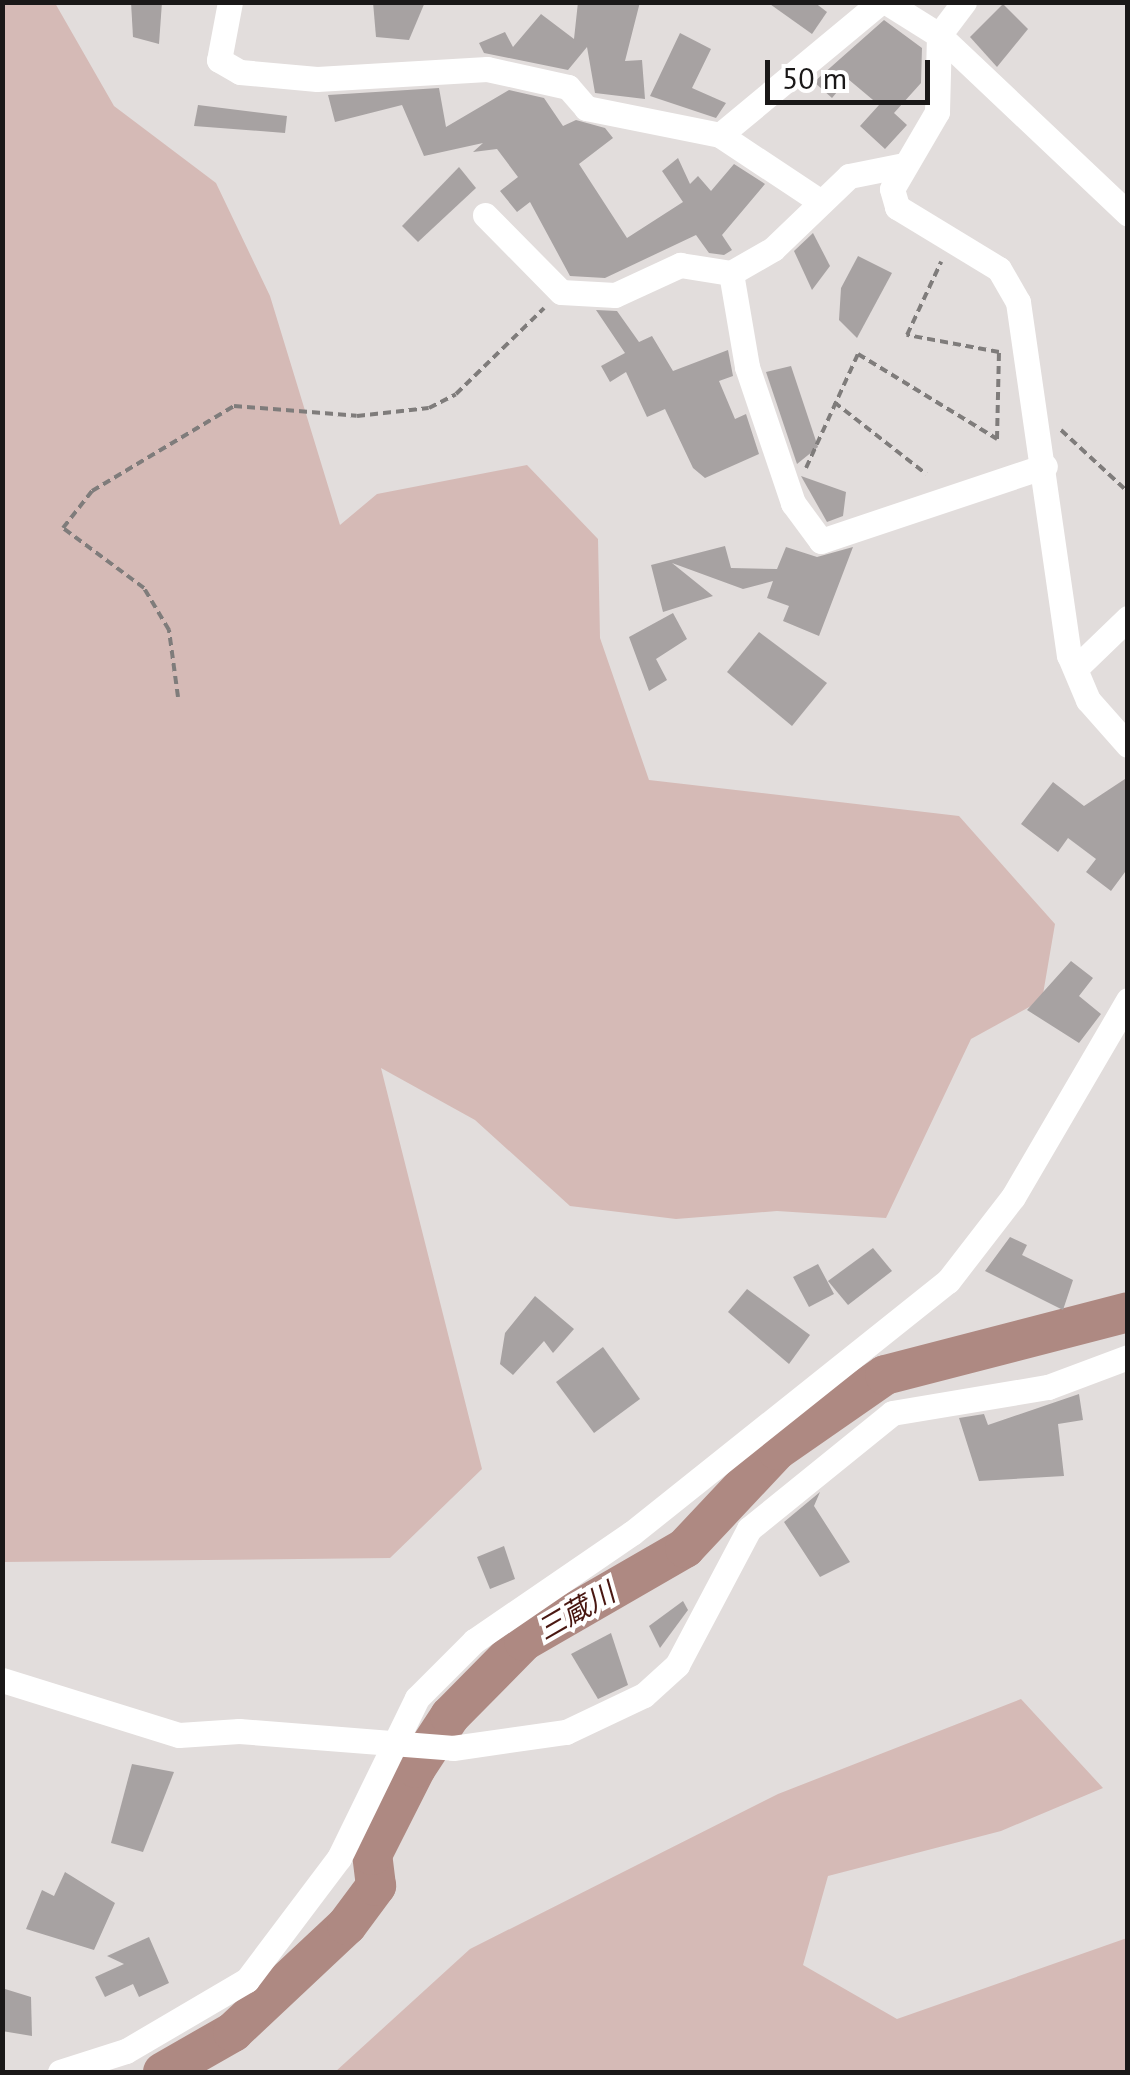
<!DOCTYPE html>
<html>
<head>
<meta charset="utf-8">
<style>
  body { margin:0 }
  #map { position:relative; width:1130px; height:2075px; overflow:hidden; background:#e2dddc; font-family:"PT Sans","Noto Sans JP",sans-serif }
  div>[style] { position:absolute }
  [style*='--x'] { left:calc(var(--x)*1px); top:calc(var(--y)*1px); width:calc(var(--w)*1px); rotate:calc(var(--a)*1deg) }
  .green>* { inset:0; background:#d5bab6 }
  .river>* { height:40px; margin:-20px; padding:0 20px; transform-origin:20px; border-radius:20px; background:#ae8982 }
  .building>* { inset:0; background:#a7a2a2 }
  .path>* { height:4px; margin-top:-2px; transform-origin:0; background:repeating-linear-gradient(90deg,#7f7c7b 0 8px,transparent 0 13px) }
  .minor>* { height:25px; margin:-12.5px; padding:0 12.5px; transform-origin:12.5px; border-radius:12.5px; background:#fff }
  span { translate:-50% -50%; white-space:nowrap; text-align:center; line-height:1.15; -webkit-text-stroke:8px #fff; paint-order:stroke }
  .water-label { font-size:28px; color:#491711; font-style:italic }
  .frame { position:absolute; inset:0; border:5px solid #1a1818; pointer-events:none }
  .scale { position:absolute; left:765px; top:60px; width:165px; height:45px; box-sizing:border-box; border:5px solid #1a1818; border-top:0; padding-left:12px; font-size:30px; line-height:35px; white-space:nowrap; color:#1a1818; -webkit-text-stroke:8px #fff; paint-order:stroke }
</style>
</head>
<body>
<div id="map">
  <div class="green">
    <i style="clip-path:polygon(2px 3px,55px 3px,114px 106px,216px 183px,270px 296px,340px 525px,377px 494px,527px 465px,598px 539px,600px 638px,649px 780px,959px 816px,1055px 924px,1042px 1000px,971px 1039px,886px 1218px,777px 1211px,676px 1219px,570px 1206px,475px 1120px,381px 1068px,482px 1469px,390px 1558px,3px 1562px)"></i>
    <i style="clip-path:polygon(1021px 1699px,1103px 1788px,1001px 1831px,828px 1876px,803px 1965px,897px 2019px,1127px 1938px,1127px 2072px,335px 2072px,470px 1949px,778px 1794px)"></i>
  </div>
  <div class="river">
    <i style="--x:163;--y:2072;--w:81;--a:-29.7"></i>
    <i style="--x:233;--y:2032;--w:156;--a:-43.2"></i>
    <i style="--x:347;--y:1925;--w:49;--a:-53.4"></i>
    <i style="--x:376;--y:1886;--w:31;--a:-97"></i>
    <i style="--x:372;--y:1855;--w:97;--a:-63.2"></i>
    <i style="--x:416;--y:1768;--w:62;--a:-56.8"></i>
    <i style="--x:450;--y:1716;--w:105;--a:-45.4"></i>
    <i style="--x:524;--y:1641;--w:186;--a:-30"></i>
    <i style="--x:685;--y:1548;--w:134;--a:-46.8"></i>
    <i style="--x:777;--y:1450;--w:131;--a:-34.8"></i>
    <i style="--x:885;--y:1375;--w:251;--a:-14.5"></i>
  </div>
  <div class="building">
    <i style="clip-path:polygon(131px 2px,162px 2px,159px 44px,133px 37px)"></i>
    <i style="clip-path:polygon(373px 2px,425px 2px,409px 40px,376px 37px)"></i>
    <i style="clip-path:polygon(578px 2px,640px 2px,625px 61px,642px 60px,645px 99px,595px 93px,587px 47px,568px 70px,484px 53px,479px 43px,505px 32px,513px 47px,541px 14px,574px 39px)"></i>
    <i style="clip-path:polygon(767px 2px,814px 2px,827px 12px,812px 34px)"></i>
    <i style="clip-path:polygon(1003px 4px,1028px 29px,997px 67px,970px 37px)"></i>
    <i style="clip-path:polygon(884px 20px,922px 48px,921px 83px,894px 113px,907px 125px,885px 149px,860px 126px,879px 105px,848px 79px,832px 98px,814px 82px)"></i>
    <i style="clip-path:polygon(680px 33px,711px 49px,692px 88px,726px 103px,716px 118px,650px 96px)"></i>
    <i style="clip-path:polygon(439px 88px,446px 127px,509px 90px,544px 98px,563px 126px,576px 120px,605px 128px,613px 138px,579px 164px,627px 238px,683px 202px,662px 171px,678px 158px,690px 184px,698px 176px,711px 191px,734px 164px,765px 184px,722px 235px,732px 250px,724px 255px,709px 253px,696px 235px,605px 278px,570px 276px,530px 202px,517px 212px,500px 191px,518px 177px,497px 149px,473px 152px,483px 143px,424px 156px,402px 105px,335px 122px,328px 95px)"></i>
    <i style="clip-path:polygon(198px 105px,287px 116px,285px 133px,194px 126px)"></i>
    <i style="clip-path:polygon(459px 167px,476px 188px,418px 242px,402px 226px)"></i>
    <i style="clip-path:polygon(813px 233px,830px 266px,812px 290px,794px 251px)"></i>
    <i style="clip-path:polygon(858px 256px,892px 273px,857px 338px,839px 320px,841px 288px)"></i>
    <i style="clip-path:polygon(596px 310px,617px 311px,639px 342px,652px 336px,673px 371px,728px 350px,733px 376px,719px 381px,735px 419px,746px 414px,759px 454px,705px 478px,693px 468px,665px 409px,647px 417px,626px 372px,610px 382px,601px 366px,625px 353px)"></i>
    <i style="clip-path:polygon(791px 366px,818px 447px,797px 464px,766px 372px)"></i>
    <i style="clip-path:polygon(801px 476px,846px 492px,843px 516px,827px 522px)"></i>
    <i style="clip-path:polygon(725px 546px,731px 568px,777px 569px,786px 547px,817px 557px,853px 547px,819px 636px,783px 621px,789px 606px,767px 598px,773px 581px,743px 589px,672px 563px,713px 596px,663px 612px,651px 565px)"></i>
    <i style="clip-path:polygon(673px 613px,687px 639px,656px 659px,667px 680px,649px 691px,629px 637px)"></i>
    <i style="clip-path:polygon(759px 632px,827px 683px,792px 726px,727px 672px)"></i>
    <i style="clip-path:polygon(1128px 777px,1128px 868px,1111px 891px,1086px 872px,1096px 859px,1068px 838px,1058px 852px,1021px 824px,1053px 782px,1084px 806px)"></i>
    <i style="clip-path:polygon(1071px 961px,1093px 978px,1079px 996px,1101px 1014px,1079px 1043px,1027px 1010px)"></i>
    <i style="clip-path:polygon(1010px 1237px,1027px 1245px,1022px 1255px,1073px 1280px,1063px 1310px,985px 1271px)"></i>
    <i style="clip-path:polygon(873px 1248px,892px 1271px,848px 1305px,828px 1281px)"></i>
    <i style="clip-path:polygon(818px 1264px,834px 1294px,809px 1307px,793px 1277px)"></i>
    <i style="clip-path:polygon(747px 1289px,810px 1335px,789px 1364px,728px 1312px)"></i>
    <i style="clip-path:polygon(535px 1296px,574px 1329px,553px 1353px,544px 1341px,513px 1375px,500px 1364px,505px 1333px)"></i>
    <i style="clip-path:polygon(603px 1347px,640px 1399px,594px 1433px,556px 1382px)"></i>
    <i style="clip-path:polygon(1079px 1394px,1083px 1420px,1058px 1424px,1064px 1476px,979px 1481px,959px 1418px,984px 1414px,988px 1425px)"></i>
    <i style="clip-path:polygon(820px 1492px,814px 1506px,850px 1562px,820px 1577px,784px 1522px)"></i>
    <i style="clip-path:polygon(504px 1546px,515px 1579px,490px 1589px,477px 1557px)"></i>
    <i style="clip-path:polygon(683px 1601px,688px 1610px,660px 1648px,649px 1626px)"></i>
    <i style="clip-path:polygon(611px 1633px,628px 1685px,598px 1699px,571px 1654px)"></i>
    <i style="clip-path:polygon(132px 1764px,174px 1772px,143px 1852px,111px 1843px)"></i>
    <i style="clip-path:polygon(65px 1872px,115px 1903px,94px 1950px,26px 1929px,42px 1890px,54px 1896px)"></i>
    <i style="clip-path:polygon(149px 1937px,169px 1983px,139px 1997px,133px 1984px,105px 1997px,95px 1977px,124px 1964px,107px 1956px)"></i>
    <i style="clip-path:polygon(5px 1989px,31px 1997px,32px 2036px,2px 2031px)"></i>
  </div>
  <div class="path">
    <i style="--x:834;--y:402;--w:117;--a:38"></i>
    <i style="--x:1061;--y:430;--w:91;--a:42.8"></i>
    <i style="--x:806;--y:468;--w:125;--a:-65.5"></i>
    <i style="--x:858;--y:354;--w:163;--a:31.4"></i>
    <i style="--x:997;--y:439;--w:87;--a:-88.7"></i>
    <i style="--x:999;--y:352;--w:94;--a:-169.5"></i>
    <i style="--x:907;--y:335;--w:81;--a:-65"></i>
    <i style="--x:178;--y:697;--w:68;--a:-97.7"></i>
    <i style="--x:169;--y:630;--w:49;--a:-120.8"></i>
    <i style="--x:144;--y:588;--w:101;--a:-143.5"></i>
    <i style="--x:63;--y:528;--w:47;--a:-51.9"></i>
    <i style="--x:92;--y:491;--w:165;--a:-30.9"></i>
    <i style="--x:234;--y:406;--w:123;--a:4.6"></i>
    <i style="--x:357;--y:416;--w:72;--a:-6.3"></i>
    <i style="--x:429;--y:408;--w:30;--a:-27"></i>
    <i style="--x:456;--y:394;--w:123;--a:-44.3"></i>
  </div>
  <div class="minor">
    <i style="--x:230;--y:2;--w:59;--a:100.7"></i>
    <i style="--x:219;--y:60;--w:24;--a:30"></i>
    <i style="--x:240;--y:72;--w:77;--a:5.2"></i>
    <i style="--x:317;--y:79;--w:170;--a:-3.4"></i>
    <i style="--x:487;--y:69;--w:83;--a:12.5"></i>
    <i style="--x:568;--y:87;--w:28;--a:49"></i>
    <i style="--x:586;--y:108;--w:137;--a:11.4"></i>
    <i style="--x:720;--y:135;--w:121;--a:33.6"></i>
    <i style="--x:886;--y:2;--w:62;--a:31.9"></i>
    <i style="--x:939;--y:35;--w:260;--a:43.4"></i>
    <i style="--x:964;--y:2;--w:41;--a:127.1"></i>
    <i style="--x:939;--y:35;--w:77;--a:91.5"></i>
    <i style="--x:937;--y:112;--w:89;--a:120.3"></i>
    <i style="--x:892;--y:189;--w:19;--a:74"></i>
    <i style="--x:897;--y:207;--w:119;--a:31.3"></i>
    <i style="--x:999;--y:269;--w:38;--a:60"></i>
    <i style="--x:1018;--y:302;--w:357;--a:81.8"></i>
    <i style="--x:1069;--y:655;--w:49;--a:67.1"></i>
    <i style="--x:1088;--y:700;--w:60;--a:48.4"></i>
    <i style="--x:720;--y:135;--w:208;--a:-39.7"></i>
    <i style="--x:904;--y:165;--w:56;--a:168.7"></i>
    <i style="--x:849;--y:176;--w:105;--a:136.2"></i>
    <i style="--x:773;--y:249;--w:48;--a:150.3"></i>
    <i style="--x:731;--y:273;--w:95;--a:80.3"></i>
    <i style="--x:747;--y:367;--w:144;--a:71.3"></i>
    <i style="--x:793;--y:503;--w:47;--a:53.6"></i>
    <i style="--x:821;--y:541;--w:236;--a:-18.5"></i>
    <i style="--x:485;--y:215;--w:108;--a:45.4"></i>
    <i style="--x:561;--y:292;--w:54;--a:3.2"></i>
    <i style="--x:615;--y:295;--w:72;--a:-24.8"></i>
    <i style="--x:680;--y:265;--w:52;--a:8.9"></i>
    <i style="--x:1076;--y:668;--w:72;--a:-43.9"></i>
    <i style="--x:2;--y:1680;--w:185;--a:17.3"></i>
    <i style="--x:179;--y:1735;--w:60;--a:-3.8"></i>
    <i style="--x:239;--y:1731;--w:215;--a:4.5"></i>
    <i style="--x:453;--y:1748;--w:114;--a:-8.1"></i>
    <i style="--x:566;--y:1732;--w:86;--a:-25.4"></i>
    <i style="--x:644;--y:1695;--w:45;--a:-42.3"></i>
    <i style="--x:677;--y:1665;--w:154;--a:-62.1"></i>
    <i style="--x:749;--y:1529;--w:184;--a:-39"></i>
    <i style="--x:892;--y:1413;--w:158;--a:-9.5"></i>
    <i style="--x:1048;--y:1387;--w:85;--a:-20.6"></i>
    <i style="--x:60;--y:2072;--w:69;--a:-17.7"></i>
    <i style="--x:126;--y:2051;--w:140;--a:-30.4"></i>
    <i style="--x:247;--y:1980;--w:153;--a:-53"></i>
    <i style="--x:339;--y:1858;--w:178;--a:-64"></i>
    <i style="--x:417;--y:1698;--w:81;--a:-45"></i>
    <i style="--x:474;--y:1641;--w:191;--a:-34.4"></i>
    <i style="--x:632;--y:1533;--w:404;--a:-38.6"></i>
    <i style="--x:948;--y:1281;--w:106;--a:-52.3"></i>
    <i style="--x:1013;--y:1197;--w:228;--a:-59.7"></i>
  </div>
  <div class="water-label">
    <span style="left:576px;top:1611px;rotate:-30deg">三蔵川</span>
  </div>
  <div class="frame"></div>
  <div class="scale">50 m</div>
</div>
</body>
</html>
